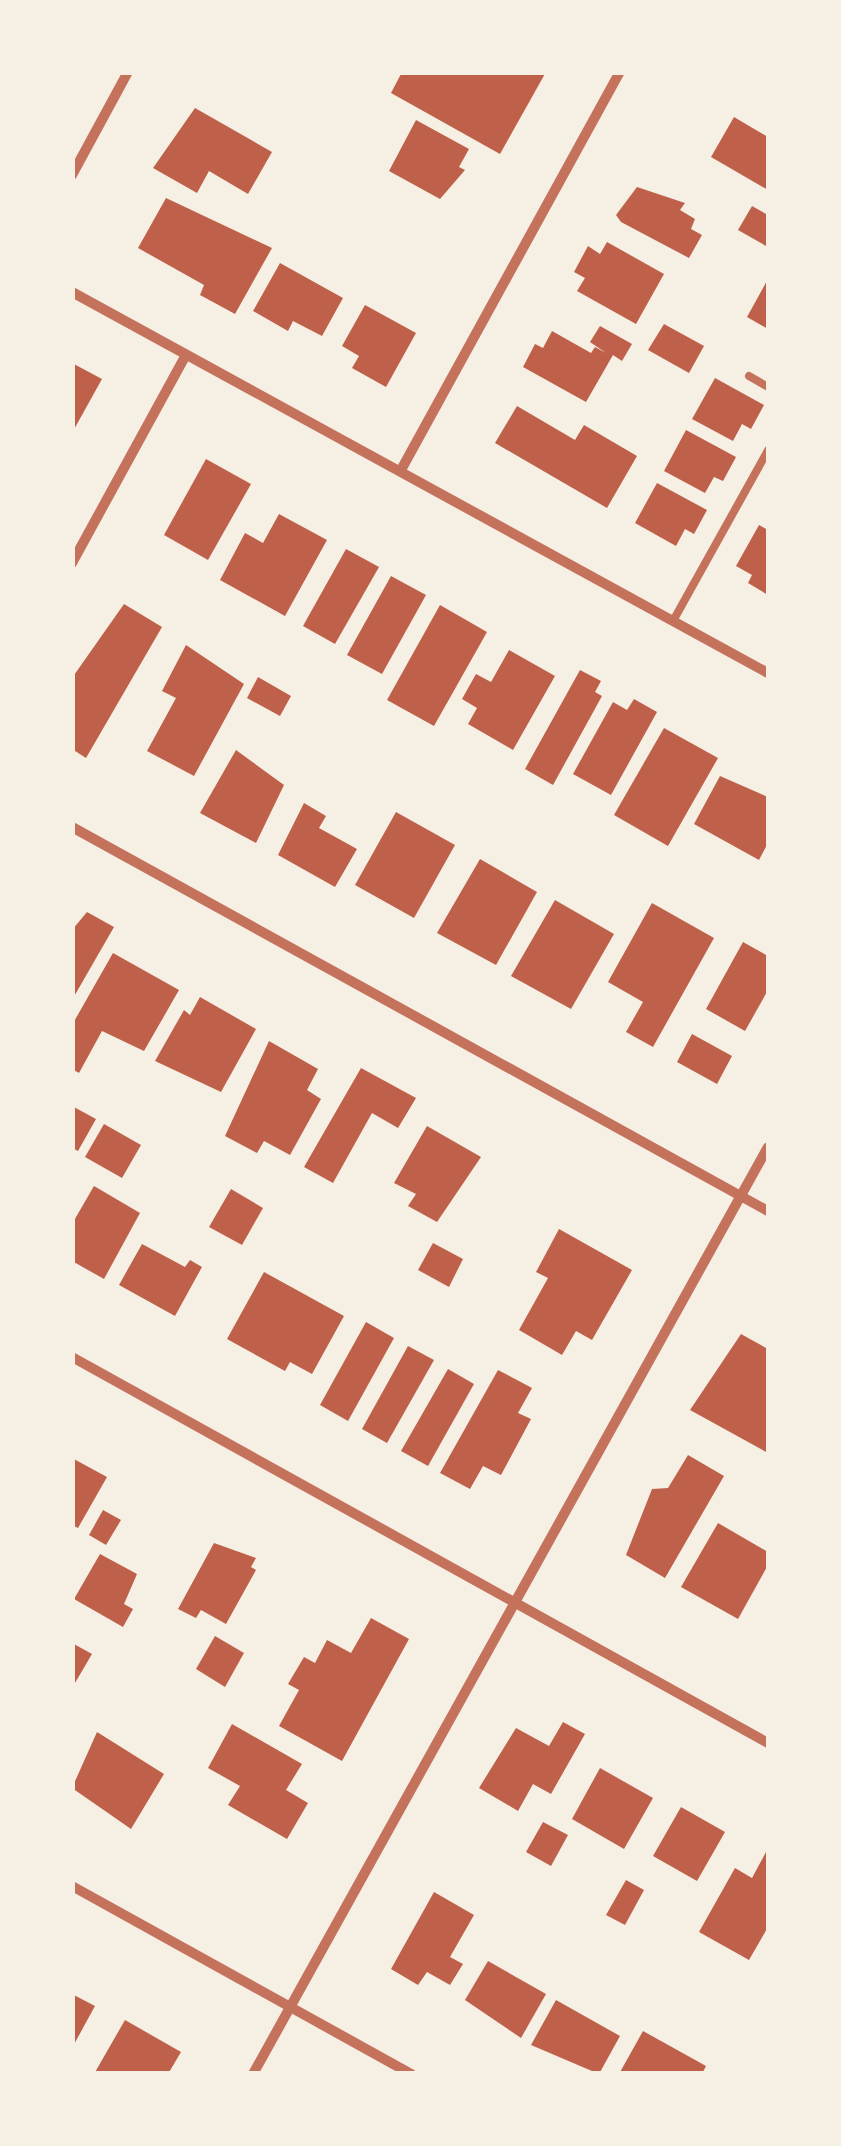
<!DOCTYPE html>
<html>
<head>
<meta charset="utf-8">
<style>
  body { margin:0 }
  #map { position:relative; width:841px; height:2146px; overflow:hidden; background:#f6efe4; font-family:"PT Serif",serif }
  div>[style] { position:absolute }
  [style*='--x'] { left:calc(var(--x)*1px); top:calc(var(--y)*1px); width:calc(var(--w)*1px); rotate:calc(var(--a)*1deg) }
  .building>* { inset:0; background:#bf614a }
  .service>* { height:8px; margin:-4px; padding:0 4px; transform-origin:4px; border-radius:4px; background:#c5725c }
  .minor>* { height:10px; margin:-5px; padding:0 5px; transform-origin:5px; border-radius:5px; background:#c5725c }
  span { translate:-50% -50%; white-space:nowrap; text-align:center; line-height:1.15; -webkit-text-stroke:9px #f6efe4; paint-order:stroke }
  .frame { position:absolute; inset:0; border:75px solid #f6efe4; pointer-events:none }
</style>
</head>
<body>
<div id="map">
  <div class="building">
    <i style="clip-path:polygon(402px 72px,546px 72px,500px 154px,391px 93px)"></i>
    <i style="clip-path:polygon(195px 108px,272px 152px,248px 194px,209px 171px,197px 193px,153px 168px)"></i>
    <i style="clip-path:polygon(734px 117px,768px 137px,768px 190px,711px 157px)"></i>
    <i style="clip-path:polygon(416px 120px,469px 149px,459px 167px,465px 170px,440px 199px,389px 171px)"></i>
    <i style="clip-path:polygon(637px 187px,685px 203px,680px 210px,695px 219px,691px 229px,702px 235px,689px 258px,621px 222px,616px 215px)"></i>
    <i style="clip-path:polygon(166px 198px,272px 248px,235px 314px,200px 295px,204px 285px,138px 248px)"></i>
    <i style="clip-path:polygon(752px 206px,768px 215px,766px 246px,738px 230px)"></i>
    <i style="clip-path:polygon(607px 242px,664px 274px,636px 324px,577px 291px,585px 278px,574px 272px,588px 246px,600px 254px)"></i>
    <i style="clip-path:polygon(280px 263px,343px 298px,322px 336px,293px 321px,288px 331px,253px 311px)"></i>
    <i style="clip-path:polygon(768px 279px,768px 329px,747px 317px)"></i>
    <i style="clip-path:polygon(365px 305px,416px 333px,386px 387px,352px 368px,359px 356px,342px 346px)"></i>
    <i style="clip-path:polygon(664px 324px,704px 346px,689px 373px,648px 350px)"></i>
    <i style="clip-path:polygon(600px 326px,632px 344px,622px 361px,613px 355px,586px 402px,523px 367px,535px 344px,543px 348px,552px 331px,591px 353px,595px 347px,606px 353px,590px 342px)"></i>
    <i style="clip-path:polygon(72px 363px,102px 379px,72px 433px)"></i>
    <i style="clip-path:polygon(715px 378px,764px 405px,751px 429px,742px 424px,733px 441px,692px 419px)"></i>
    <i style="clip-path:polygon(517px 406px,575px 440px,584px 425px,637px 456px,607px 508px,495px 443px)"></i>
    <i style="clip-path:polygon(686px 430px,736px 457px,723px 481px,714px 477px,705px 493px,664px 471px)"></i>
    <i style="clip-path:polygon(206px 459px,251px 484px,208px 560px,164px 535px)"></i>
    <i style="clip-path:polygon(657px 483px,707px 510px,694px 534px,685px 529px,676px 546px,635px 523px)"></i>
    <i style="clip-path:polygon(279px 514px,327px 540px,285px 616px,220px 580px,245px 533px,263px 543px)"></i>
    <i style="clip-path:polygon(759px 525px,768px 530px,768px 595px,748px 583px,752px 575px,736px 566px)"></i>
    <i style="clip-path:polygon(346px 549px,379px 567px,335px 644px,303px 626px)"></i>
    <i style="clip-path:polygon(391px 576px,426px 595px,382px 674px,347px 655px)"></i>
    <i style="clip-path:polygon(124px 604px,162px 627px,86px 758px,72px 749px,72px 678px)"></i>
    <i style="clip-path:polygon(440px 605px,487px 632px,434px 726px,387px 700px)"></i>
    <i style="clip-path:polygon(186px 645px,244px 684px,194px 776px,147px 751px,176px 698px,162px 691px)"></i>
    <i style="clip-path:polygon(509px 650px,555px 676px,513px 750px,468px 724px,477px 708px,462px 699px,476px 674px,491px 682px)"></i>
    <i style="clip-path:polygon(580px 670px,601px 681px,595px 692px,602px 696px,553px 785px,525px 769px)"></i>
    <i style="clip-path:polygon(258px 677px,291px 696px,280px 716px,247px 698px)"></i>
    <i style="clip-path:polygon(634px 699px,657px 712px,611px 795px,573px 774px,613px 702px,627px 710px)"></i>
    <i style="clip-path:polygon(664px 728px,718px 758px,668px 846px,614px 815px)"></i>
    <i style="clip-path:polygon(236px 750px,284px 785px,256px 843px,200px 813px)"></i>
    <i style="clip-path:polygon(720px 776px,768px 797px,768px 843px,759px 860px,694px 824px)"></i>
    <i style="clip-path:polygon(304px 803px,326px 816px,319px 828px,357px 849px,335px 887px,278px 855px)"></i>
    <i style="clip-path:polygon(396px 812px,455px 845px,414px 918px,355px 885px)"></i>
    <i style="clip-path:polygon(480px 859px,537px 892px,496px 965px,437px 933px)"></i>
    <i style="clip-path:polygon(555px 900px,614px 934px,571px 1009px,511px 976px)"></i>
    <i style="clip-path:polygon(652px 903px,714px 938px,653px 1047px,626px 1032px,643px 1002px,608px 982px)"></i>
    <i style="clip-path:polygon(87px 912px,114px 927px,72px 1000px,72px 930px)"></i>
    <i style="clip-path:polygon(743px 942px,768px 956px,768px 990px,745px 1031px,706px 1009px)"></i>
    <i style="clip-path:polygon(113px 953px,179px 990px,144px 1051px,102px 1031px,79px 1073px,72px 1069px,72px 1025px)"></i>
    <i style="clip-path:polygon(200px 997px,256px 1029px,221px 1092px,155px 1061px,184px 1010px,190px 1015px)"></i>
    <i style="clip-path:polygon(692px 1034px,732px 1056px,717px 1084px,677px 1062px)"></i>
    <i style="clip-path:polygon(269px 1041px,318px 1069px,307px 1090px,321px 1099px,290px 1155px,264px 1141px,257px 1153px,225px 1136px)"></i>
    <i style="clip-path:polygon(361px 1068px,416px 1098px,398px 1128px,372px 1113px,333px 1183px,304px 1167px)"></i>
    <i style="clip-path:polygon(72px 1106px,96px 1119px,78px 1151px,72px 1148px)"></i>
    <i style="clip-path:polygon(104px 1124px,141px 1145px,122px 1178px,85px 1157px)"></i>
    <i style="clip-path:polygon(427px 1126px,481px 1157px,437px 1222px,408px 1206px,416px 1194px,394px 1183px)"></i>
    <i style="clip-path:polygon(94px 1186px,140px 1213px,104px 1279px,72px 1261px,72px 1224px)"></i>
    <i style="clip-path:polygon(231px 1189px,263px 1208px,242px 1245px,209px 1227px)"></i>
    <i style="clip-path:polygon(559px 1229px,632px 1270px,592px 1340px,576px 1331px,562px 1355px,519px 1330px,548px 1278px,536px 1272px)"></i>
    <i style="clip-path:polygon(433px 1243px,463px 1259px,449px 1287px,418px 1270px)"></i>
    <i style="clip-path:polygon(142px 1244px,185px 1267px,190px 1260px,202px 1267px,175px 1316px,119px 1285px)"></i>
    <i style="clip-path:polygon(264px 1272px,344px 1316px,312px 1374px,290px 1362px,285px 1371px,227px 1339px)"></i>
    <i style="clip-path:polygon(366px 1322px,394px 1338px,348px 1421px,320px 1405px)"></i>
    <i style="clip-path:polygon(741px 1334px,768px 1349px,768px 1453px,690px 1410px)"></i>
    <i style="clip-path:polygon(408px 1346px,434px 1360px,387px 1443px,362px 1429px)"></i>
    <i style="clip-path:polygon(448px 1369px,474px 1384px,428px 1466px,401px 1451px)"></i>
    <i style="clip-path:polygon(498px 1370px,532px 1388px,518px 1413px,531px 1419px,501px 1475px,483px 1466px,470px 1489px,440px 1473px)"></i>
    <i style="clip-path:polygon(688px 1455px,724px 1476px,665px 1578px,626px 1555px,652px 1489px,668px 1488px)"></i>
    <i style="clip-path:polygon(72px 1458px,107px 1477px,78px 1528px,72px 1525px)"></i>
    <i style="clip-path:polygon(103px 1510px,121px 1520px,106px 1545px,89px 1535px)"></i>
    <i style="clip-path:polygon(718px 1523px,768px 1552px,768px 1565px,738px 1619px,681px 1587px)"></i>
    <i style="clip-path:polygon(214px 1543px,256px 1558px,251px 1567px,256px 1570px,226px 1624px,201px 1610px,196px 1618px,178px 1609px)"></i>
    <i style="clip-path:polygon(100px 1554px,137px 1574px,124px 1604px,133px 1609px,123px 1627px,74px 1599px)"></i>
    <i style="clip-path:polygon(371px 1618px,409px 1639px,342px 1761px,279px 1726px,299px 1690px,288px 1684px,304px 1657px,315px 1663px,327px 1640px,351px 1653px)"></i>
    <i style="clip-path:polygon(215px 1636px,244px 1653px,225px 1687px,196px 1669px)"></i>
    <i style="clip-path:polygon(72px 1643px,92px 1654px,72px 1688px)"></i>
    <i style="clip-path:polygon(563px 1722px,585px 1734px,551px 1794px,533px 1784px,518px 1811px,479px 1788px,516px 1728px,549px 1746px)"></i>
    <i style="clip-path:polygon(232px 1724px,302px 1764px,286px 1790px,308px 1803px,287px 1839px,228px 1805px,240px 1786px,208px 1768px)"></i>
    <i style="clip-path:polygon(97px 1732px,164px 1774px,131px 1829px,72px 1788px)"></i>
    <i style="clip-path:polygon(600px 1768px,653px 1798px,624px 1849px,572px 1819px)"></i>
    <i style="clip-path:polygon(681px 1807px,725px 1832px,697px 1881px,653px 1856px)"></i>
    <i style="clip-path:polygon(543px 1822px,568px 1835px,551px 1866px,526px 1852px)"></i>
    <i style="clip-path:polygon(766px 1852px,768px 1927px,749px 1960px,699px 1932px,735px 1868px,752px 1878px)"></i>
    <i style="clip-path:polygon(626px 1880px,644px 1890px,625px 1925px,606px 1915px)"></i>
    <i style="clip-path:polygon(434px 1892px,474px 1915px,450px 1957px,463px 1964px,450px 1985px,427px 1972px,418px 1985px,391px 1969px)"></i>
    <i style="clip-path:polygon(488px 1961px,546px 1994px,521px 2038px,465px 2000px)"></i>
    <i style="clip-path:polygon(72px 1994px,95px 2006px,72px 2048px)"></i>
    <i style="clip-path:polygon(556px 2000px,620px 2036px,599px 2074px,531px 2045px)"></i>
    <i style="clip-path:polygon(125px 2020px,181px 2052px,168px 2074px,94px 2074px)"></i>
    <i style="clip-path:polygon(643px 2031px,706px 2066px,702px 2074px,619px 2074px)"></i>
  </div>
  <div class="service">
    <i style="--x:749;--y:376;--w:22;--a:30"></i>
    <i style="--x:673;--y:621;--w:196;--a:-60.9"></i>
  </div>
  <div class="minor">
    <i style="--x:72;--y:175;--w:117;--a:-61.5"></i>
    <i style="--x:72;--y:292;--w:793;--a:28.7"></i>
    <i style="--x:401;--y:470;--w:454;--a:-61.2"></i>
    <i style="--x:72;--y:563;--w:237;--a:-61.3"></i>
    <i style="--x:72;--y:827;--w:795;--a:28.89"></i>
    <i style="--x:72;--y:1357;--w:796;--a:29.01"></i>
    <i style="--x:72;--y:1886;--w:388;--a:29"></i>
    <i style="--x:253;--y:2074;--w:1060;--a:-60.95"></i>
  </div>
  <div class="frame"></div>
</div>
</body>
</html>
